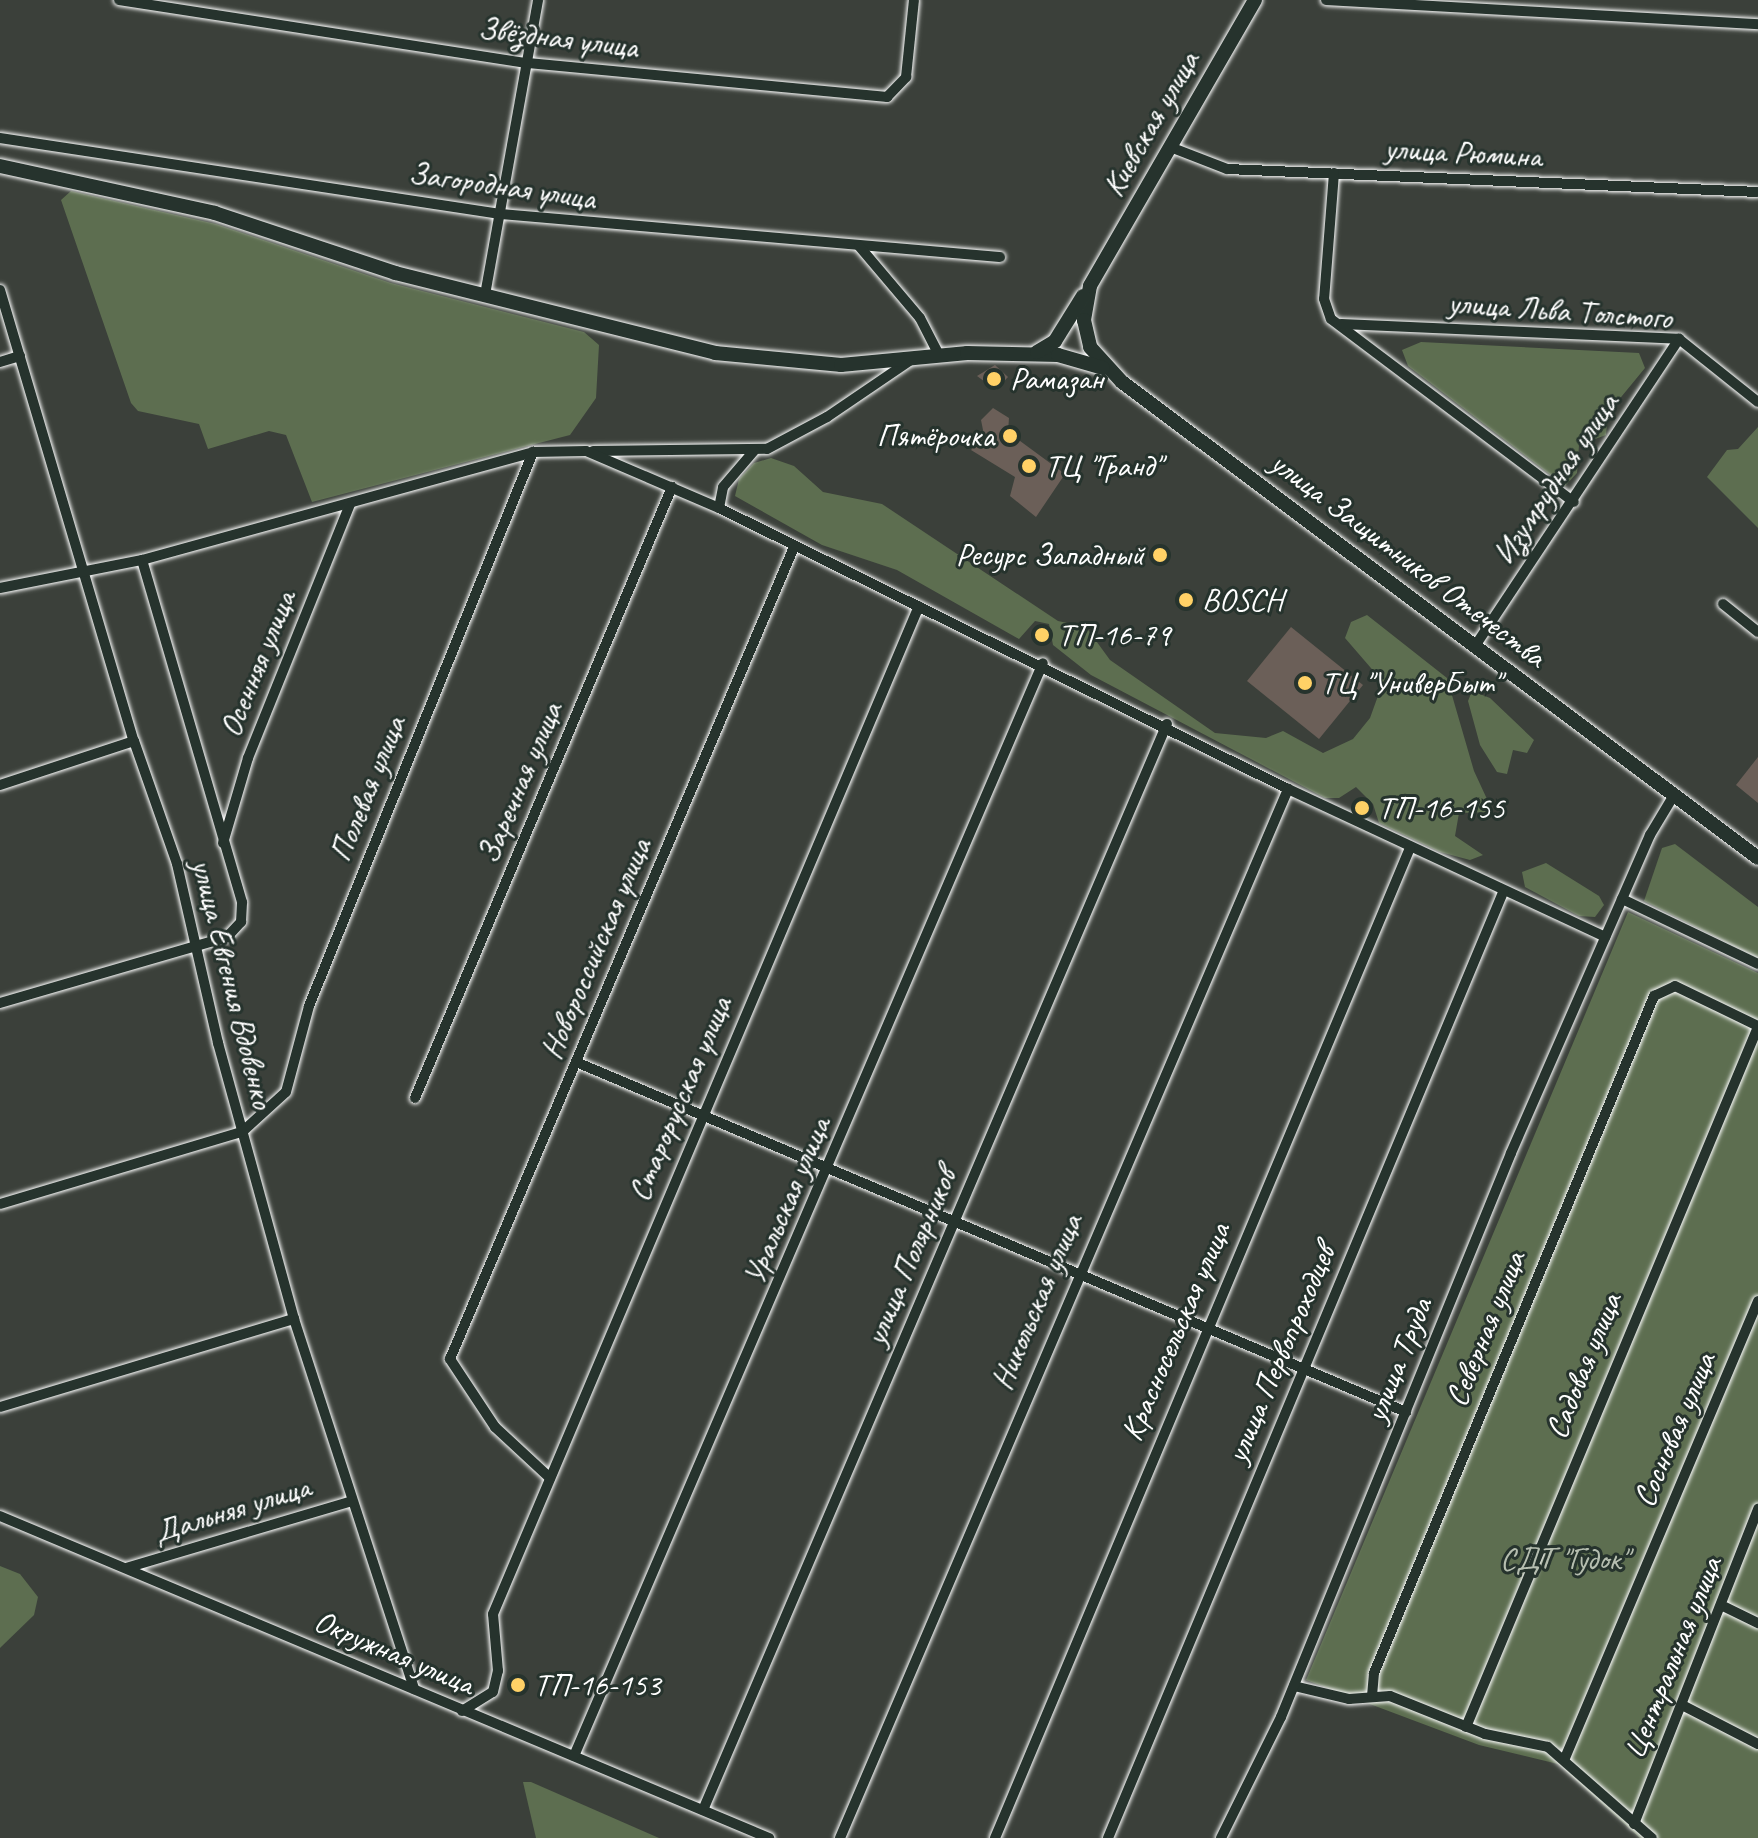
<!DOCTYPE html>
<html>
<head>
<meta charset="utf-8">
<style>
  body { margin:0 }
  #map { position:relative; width:1758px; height:1838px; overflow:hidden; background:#3b403a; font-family:Caveat,sans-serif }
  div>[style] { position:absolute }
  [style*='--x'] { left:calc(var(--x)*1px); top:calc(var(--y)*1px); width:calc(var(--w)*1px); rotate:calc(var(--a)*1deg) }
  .green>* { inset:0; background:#5d6e50 }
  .building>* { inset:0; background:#6b5f58 }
  .roads { filter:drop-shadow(0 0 2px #fff) drop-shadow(0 0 2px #fff) }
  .street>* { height:10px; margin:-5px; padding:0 5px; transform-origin:5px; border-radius:5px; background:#26332d }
  .secondary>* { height:14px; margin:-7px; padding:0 7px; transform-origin:7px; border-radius:7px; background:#26332d }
  .dots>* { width:22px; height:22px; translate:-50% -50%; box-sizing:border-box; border:4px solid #26332d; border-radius:50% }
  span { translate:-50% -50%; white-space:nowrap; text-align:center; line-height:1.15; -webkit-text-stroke:6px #26332d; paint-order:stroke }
  .street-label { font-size:32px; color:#fff }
  .poi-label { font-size:32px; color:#fff }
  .left { translate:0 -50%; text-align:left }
  .right { translate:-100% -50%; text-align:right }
  .park-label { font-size:32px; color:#b6beb0 }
</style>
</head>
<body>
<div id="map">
  <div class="green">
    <i style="clip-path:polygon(71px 191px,216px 224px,391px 283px,584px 332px,599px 345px,596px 398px,570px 435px,312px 502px,286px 435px,269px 431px,208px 449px,199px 424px,138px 411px,131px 403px,61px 200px)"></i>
    <i style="clip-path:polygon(1421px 342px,1639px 353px,1645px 368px,1608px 413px,1606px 435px,1579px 445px,1577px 473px,1565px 486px,1408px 366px,1402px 350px)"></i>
    <i style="clip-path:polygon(1758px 427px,1758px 528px,1707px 477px,1727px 450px,1738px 449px)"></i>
    <i style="clip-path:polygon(771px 458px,794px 466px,823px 492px,882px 504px,1058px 621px,1086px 627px,1110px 660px,1215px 733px,1266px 738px,1283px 731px,1323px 753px,1353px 739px,1370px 718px,1383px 682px,1345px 638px,1351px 622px,1367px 615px,1447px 678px,1474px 771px,1493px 812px,1459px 813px,1455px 836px,1483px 855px,1470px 860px,1440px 852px,1379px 823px,1373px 804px,1356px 787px,1339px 798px,1325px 798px,1091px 675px,1053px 645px,1049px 624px,1035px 621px,1019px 639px,897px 570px,822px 545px,735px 496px,739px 479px,754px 463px)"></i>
    <i style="clip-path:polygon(1472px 691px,1490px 698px,1534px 740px,1527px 753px,1513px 750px,1507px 774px,1497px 772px,1480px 745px,1468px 701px)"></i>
    <i style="clip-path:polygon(1675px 844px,1758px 907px,1758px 958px,1644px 901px,1662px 848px)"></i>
    <i style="clip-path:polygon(1546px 863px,1599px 896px,1604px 905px,1595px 917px,1579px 916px,1525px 887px,1522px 872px)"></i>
    <i style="clip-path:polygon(1628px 912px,1758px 973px,1758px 1838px,1640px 1838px,1558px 1764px,1479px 1745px,1306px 1680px)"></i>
    <i style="clip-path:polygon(0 1566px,20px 1574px,38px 1597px,34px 1615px,0 1648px)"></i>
    <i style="clip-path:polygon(523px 1782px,531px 1782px,659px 1838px,536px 1838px)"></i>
  </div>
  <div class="building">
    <i style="clip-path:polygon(995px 365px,1008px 377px,996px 390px,977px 376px)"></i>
    <i style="clip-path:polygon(993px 408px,1009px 418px,1008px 432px,1065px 474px,1036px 517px,1010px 496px,1015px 477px,971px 450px,984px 435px,981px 420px)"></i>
    <i style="clip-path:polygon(1291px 627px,1363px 685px,1319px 739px,1247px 681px)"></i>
    <i style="clip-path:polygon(1758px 757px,1758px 803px,1736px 785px)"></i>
  </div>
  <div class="roads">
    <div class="street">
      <i style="--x:119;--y:0;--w:414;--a:8.8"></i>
      <i style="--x:528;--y:63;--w:361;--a:5.4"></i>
      <i style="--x:887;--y:97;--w:28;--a:-46"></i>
      <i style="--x:906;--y:77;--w:77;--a:-84.1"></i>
      <i style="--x:1326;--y:0;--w:433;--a:3.2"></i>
      <i style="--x:0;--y:138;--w:506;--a:8.64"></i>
      <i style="--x:500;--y:214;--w:502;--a:4.92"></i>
      <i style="--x:1170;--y:147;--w:61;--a:21.1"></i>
      <i style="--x:1227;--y:169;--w:531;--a:2.48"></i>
      <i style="--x:1334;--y:173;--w:126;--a:94.5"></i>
      <i style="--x:1324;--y:299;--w:21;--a:71"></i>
      <i style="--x:1331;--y:319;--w:304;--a:37"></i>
      <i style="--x:859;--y:246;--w:94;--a:49.7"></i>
      <i style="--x:920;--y:318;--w:42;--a:62.8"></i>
      <i style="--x:0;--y:290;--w:470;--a:73.5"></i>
      <i style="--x:134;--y:741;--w:130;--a:70.7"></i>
      <i style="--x:177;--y:864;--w:184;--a:77.1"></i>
      <i style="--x:218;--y:1043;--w:286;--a:74.6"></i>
      <i style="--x:294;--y:1319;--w:389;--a:72"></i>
      <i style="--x:485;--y:295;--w:300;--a:-79.8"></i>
      <i style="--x:1341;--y:324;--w:338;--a:2.5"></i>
      <i style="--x:1679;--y:339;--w:101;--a:38.6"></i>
      <i style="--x:0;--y:362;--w:21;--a:-17"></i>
      <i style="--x:593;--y:451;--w:174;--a:-0.7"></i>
      <i style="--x:767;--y:449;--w:68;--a:-28.1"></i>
      <i style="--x:827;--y:417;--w:102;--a:-34.2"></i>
      <i style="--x:719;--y:508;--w:21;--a:-79"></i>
      <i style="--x:723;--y:487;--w:48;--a:-49.3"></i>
      <i style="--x:0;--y:588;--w:145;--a:-11.2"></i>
      <i style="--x:142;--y:560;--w:406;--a:-15.4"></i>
      <i style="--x:533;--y:452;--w:53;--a:-1.1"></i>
      <i style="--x:586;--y:451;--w:145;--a:23.2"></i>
      <i style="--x:719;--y:508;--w:635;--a:26.28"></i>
      <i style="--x:1288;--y:789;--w:350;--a:25"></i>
      <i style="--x:1723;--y:604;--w:45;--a:38.7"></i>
      <i style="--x:1475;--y:646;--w:369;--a:-56.4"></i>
      <i style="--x:0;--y:785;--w:141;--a:-18.2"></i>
      <i style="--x:223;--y:843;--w:89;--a:-73.6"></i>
      <i style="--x:248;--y:758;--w:274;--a:-68.1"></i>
      <i style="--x:1622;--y:899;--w:151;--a:25.5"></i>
      <i style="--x:0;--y:1003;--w:236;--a:-16.2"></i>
      <i style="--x:227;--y:937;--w:21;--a:-47"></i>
      <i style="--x:241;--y:922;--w:20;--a:-87"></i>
      <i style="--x:242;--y:902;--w:356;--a:-106.3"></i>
      <i style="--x:576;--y:1062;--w:901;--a:22.86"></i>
      <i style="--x:415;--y:1098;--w:663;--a:-67.19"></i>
      <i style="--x:0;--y:1204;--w:252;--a:-16.6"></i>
      <i style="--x:242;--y:1132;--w:59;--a:-42.3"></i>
      <i style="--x:286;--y:1092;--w:89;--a:-75"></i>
      <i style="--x:309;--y:1006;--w:598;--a:-67.98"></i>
      <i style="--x:0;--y:1407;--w:307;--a:-16.7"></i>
      <i style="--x:550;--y:1478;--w:75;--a:-137.2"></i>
      <i style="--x:495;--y:1427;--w:82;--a:-123.5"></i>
      <i style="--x:450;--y:1359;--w:882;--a:-67.04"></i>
      <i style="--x:0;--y:1516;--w:834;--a:22.72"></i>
      <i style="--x:126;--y:1568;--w:236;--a:-16.5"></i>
      <i style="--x:1725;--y:1607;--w:37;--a:26"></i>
      <i style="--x:1294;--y:1686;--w:57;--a:13.3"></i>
      <i style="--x:1349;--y:1699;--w:41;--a:-4.2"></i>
      <i style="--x:1390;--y:1696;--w:102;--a:21.8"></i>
      <i style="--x:1485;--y:1734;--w:64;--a:11.7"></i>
      <i style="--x:1548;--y:1747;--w:138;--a:41.2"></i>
      <i style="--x:1372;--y:1696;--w:23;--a:-85"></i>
      <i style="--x:1374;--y:1673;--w:733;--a:-67.53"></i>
      <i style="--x:1654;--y:996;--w:23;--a:-25"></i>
      <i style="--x:1675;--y:986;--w:92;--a:25.7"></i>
      <i style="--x:1684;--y:1706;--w:83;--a:27.2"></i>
      <i style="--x:462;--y:1711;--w:36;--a:-32"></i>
      <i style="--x:493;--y:1692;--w:22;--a:-77"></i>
      <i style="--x:498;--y:1671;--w:57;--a:-95"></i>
      <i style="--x:493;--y:1614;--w:1094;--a:-67.09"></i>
      <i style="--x:1466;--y:1727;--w:758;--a:-67.36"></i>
      <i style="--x:574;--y:1756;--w:1189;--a:-66.78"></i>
      <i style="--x:1565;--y:1758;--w:496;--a:-67.1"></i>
      <i style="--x:703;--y:1810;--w:1181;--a:-66.87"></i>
      <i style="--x:1634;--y:1824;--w:339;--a:-68.5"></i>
      <i style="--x:840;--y:1838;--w:1141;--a:-66.87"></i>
      <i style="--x:995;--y:1838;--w:1073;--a:-67.26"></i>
      <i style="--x:1108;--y:1838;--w:1027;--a:-67.33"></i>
      <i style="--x:1221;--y:1838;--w:135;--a:-63.6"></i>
      <i style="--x:1281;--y:1717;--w:609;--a:-67.81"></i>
      <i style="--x:1511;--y:1153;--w:347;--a:-66.4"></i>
      <i style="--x:1650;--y:835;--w:47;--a:-59"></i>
    </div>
    <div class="secondary">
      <i style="--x:1255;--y:0;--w:330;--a:120"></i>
      <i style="--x:1090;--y:286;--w:35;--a:100"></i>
      <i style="--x:1084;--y:320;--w:28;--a:77"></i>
      <i style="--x:1090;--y:347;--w:47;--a:47.6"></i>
      <i style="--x:1122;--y:382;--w:794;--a:36.81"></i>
      <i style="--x:0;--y:166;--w:220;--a:12.3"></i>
      <i style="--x:215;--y:213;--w:190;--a:18.4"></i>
      <i style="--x:395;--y:273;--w:330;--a:14"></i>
      <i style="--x:715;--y:353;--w:127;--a:5.4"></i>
      <i style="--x:841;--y:365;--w:127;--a:-5.4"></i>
      <i style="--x:967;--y:353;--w:91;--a:1.3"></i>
      <i style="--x:1058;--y:355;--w:47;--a:16.1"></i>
      <i style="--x:1037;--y:352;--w:21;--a:-31"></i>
      <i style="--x:1055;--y:341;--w:53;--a:-58.1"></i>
    </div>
  </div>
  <div class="dots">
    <i style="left:994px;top:379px;background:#ffd166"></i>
    <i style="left:1010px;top:436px;background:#ffd166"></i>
    <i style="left:1029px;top:466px;background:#ffd166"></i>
    <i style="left:1160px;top:555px;background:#ffd166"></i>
    <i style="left:1186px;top:600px;background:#ffd166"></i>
    <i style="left:1042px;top:635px;background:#ffd166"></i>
    <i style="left:1305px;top:683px;background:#ffd166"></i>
    <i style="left:1362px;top:808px;background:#ffd166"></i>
    <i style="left:518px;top:1685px;background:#ffd166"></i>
  </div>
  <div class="street-label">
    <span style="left:558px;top:38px;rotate:7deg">Звёздная улица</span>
    <span style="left:1151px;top:124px;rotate:-60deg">Киевская улица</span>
    <span style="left:1463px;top:153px;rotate:3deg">улица Рюмина</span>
    <span style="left:502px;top:186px;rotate:8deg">Загородная улица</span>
    <span style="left:1560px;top:311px;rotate:4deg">улица Льва Толстого</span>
    <span style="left:1556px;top:479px;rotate:-56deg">Изумрудная улица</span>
    <span style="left:1408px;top:560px;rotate:37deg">улица Защитников Отечества</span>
    <span style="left:258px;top:664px;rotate:-68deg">Осенняя улица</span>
    <span style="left:520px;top:783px;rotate:-67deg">Заречная улица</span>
    <span style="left:368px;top:789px;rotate:-68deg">Полевая улица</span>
    <span style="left:596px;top:949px;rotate:-67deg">Новороссийская улица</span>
    <span style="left:232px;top:984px;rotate:76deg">улица Евгения Вдовенко</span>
    <span style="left:680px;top:1099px;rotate:-67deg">Старорусская улица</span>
    <span style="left:787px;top:1201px;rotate:-67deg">Уральская улица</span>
    <span style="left:911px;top:1257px;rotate:-67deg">улица Полярников</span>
    <span style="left:1037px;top:1302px;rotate:-67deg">Никольская улица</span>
    <span style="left:1486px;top:1329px;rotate:-68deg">Северная улица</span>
    <span style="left:1176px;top:1332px;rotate:-67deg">Красносельская улица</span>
    <span style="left:1281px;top:1354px;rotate:-67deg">улица Первопроходцев</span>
    <span style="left:1399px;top:1360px;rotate:-68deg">улица Труда</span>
    <span style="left:1584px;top:1366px;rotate:-68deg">Садовая улица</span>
    <span style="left:1675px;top:1430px;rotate:-67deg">Сосновая улица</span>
    <span style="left:232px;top:1510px;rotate:-17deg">Дальняя улица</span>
    <span style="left:394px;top:1653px;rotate:23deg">Окружная улица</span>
    <span style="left:1673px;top:1658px;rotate:-68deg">Центральная улица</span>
  </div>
  <div class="poi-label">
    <span class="left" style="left:1010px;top:379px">Рамазан</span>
    <span class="right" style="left:994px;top:436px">Пятёрочка</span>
    <span class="left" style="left:1045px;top:466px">ТЦ "Гранд"</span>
    <span class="right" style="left:1144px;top:555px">Ресурс Западный</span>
    <span class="left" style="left:1202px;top:600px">BOSCH</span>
    <span class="left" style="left:1058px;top:635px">ТП-16-79</span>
    <span class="left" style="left:1321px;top:683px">ТЦ "УниверБыт"</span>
    <span class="left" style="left:1378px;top:808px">ТП-16-155</span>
    <span class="left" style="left:534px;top:1685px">ТП-16-153</span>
  </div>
  <div class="park-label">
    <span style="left:1564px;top:1559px">СДТ "Гудок"</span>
  </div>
</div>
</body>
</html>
